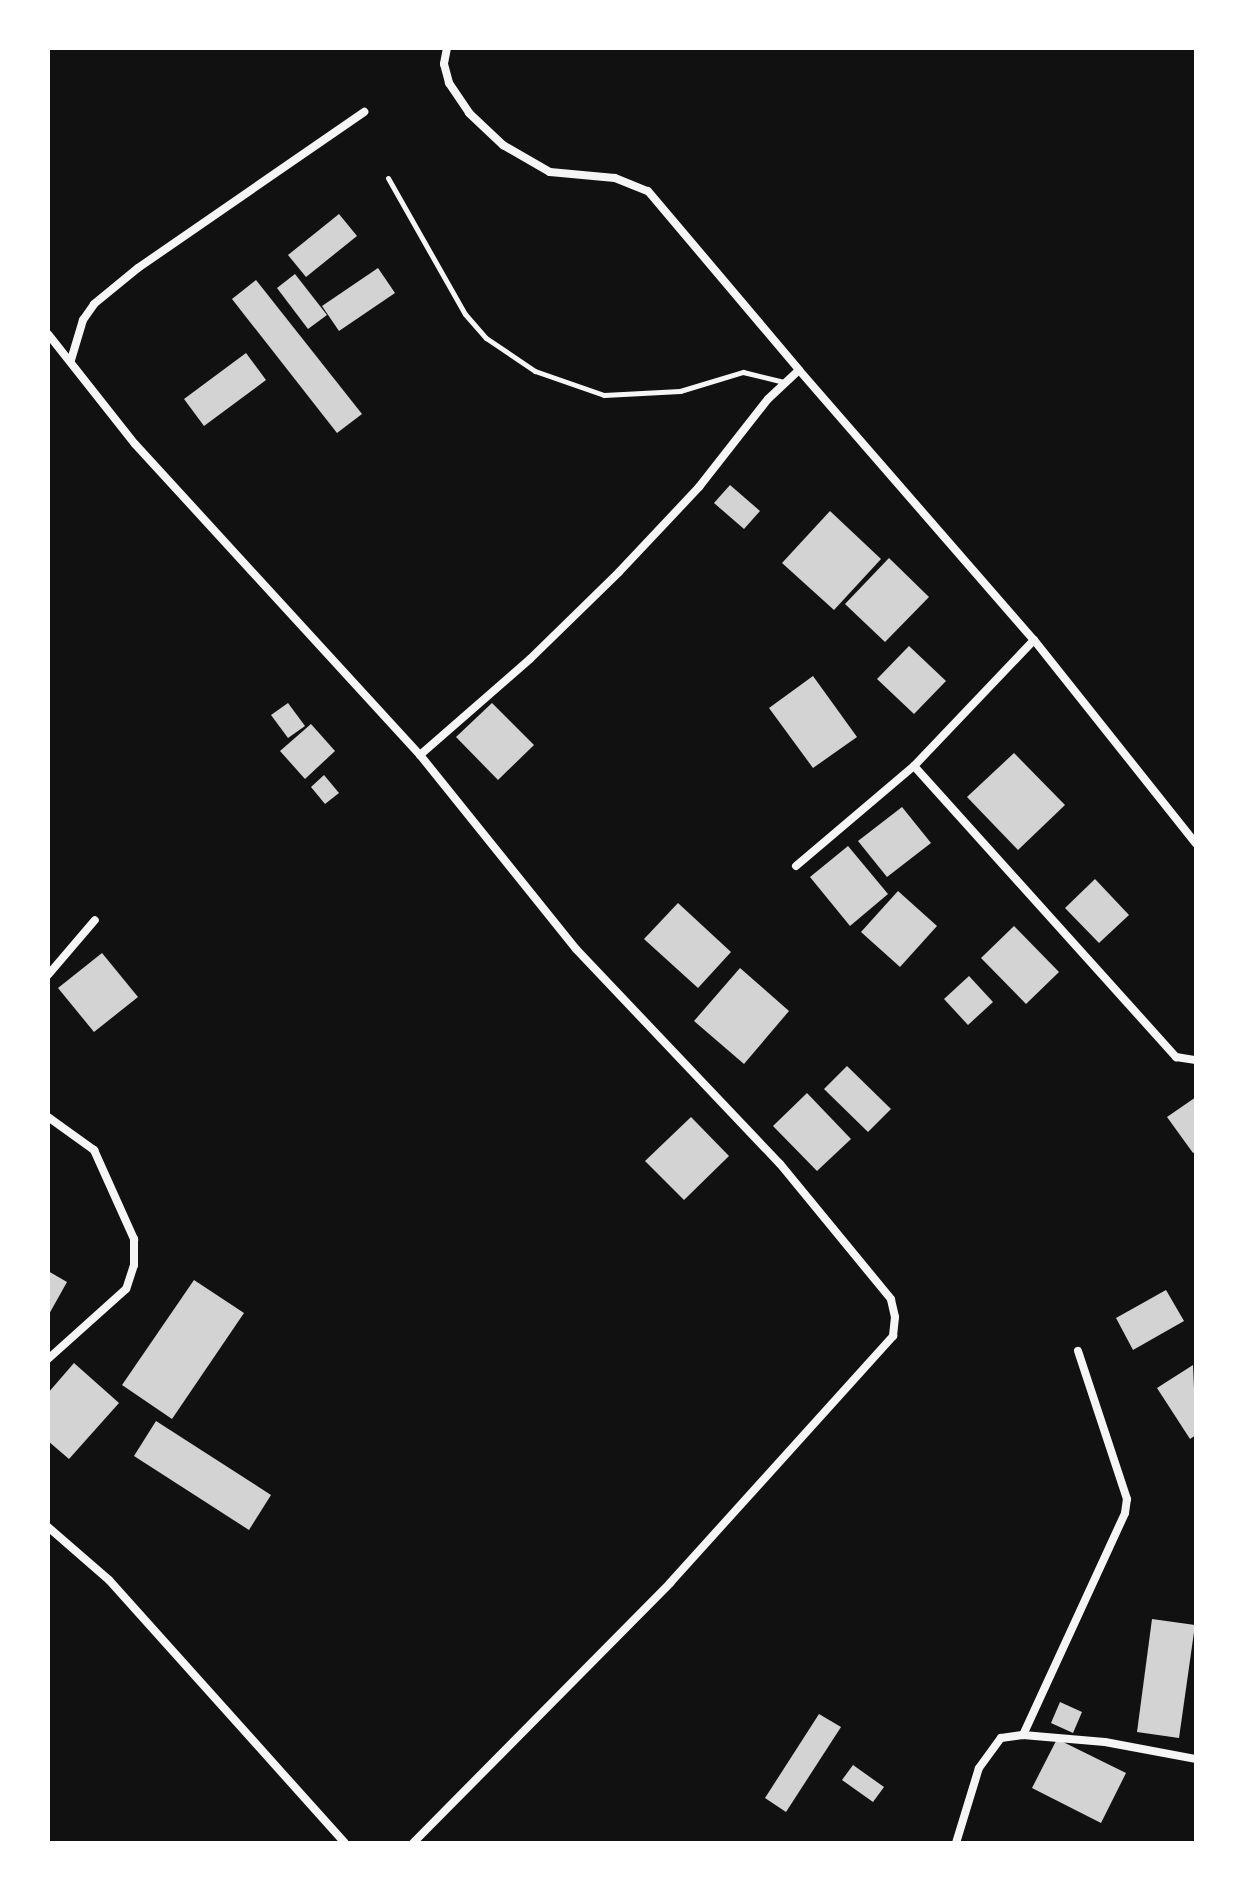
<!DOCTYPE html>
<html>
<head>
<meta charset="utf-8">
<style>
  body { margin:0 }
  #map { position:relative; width:1244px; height:1891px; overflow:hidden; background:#111; font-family:Karla,sans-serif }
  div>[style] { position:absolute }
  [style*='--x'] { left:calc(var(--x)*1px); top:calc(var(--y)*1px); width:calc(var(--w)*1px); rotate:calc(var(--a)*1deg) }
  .building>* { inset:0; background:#d3d3d3 }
  .service>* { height:5px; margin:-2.5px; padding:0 2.5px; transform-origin:2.5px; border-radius:2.5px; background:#f5f5f5 }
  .minor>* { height:8px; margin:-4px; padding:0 4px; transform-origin:4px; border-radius:4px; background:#f5f5f5 }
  span { translate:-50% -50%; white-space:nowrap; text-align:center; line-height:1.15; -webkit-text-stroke:6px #fff; paint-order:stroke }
  .frame { position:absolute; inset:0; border:50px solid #fff; pointer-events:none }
</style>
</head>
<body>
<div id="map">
  <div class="building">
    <i style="clip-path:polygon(339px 214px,357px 236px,306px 277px,288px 255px)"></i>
    <i style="clip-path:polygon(378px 268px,395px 293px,339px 331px,322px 306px)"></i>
    <i style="clip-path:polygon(295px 274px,327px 315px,308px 329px,277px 288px)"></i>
    <i style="clip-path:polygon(256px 280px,362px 414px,337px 433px,232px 299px)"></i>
    <i style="clip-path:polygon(246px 353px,266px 380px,204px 426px,184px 399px)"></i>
    <i style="clip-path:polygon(730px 485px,760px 511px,744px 529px,714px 503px)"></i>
    <i style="clip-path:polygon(830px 511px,881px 559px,834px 610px,782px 563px)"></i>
    <i style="clip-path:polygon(889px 558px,929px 597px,885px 642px,845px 604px)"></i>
    <i style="clip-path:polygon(909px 646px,946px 681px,914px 714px,877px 679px)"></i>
    <i style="clip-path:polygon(813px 676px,857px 737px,813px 768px,769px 708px)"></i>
    <i style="clip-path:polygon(288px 703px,305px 726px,288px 738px,271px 715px)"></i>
    <i style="clip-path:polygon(492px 703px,534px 745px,498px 780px,456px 737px)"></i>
    <i style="clip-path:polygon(311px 724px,335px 751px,305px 779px,280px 751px)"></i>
    <i style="clip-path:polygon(1014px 753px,1065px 805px,1018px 850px,967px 797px)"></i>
    <i style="clip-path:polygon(324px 775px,339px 793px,325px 804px,311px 787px)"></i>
    <i style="clip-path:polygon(902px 807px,931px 843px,887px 877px,858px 841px)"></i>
    <i style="clip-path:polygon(848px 846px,888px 894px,850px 926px,810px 877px)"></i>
    <i style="clip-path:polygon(1095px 879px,1129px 915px,1099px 943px,1065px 908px)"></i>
    <i style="clip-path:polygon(898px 891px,937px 926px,900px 967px,861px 932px)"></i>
    <i style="clip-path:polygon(678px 903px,731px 952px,698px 988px,644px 939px)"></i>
    <i style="clip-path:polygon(1014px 926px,1059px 972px,1026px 1004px,981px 958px)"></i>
    <i style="clip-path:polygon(102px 953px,138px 997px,94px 1032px,58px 988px)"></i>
    <i style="clip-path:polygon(740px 968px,789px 1011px,744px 1064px,694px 1021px)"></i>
    <i style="clip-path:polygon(969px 976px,993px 1002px,968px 1025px,944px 999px)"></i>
    <i style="clip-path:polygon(847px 1066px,891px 1109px,868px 1132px,824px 1089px)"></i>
    <i style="clip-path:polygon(807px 1093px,851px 1139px,817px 1171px,773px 1126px)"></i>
    <i style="clip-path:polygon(1196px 1097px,1196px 1151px,1193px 1153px,1167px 1117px)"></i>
    <i style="clip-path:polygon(691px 1117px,729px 1156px,684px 1200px,645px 1161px)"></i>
    <i style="clip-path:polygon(48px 1271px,67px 1282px,48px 1316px)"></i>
    <i style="clip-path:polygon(194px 1280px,244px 1313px,172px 1419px,122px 1385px)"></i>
    <i style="clip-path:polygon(1166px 1290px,1184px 1321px,1133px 1350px,1116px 1318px)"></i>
    <i style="clip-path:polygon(74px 1363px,119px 1403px,69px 1459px,48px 1441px,48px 1393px)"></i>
    <i style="clip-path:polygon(1193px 1365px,1196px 1435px,1190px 1439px,1157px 1388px)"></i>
    <i style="clip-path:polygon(156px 1421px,271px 1495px,249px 1530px,134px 1456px)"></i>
    <i style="clip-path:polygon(1152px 1619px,1195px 1625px,1179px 1738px,1137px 1732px)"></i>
    <i style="clip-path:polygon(1060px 1702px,1082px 1712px,1073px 1733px,1051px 1723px)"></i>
    <i style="clip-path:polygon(819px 1714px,841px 1727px,786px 1812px,765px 1798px)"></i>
    <i style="clip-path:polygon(1057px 1739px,1126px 1773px,1101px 1823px,1032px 1788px)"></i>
    <i style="clip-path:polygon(853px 1765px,884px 1787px,873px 1802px,842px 1780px)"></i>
  </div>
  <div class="service">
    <i style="--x:388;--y:178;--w:156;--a:60.5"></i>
    <i style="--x:465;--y:314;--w:32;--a:49"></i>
    <i style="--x:486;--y:338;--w:59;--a:34"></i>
    <i style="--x:535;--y:371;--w:73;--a:19.2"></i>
    <i style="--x:604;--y:395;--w:76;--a:-3"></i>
    <i style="--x:680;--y:391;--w:66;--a:-16.8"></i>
    <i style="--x:743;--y:372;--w:42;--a:13.7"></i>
  </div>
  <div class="minor">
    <i style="--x:447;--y:48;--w:16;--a:101"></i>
    <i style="--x:444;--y:64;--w:20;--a:75"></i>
    <i style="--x:449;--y:83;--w:36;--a:56"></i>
    <i style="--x:469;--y:113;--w:47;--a:43.3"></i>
    <i style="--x:503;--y:145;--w:54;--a:29.9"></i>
    <i style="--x:550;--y:172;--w:65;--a:5.3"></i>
    <i style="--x:615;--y:178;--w:35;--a:22"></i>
    <i style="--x:648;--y:191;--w:234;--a:49.8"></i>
    <i style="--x:48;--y:334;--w:140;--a:51.7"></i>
    <i style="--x:135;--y:444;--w:422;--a:47.5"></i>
    <i style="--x:71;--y:360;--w:42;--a:-73.3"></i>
    <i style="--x:83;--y:320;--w:19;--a:-55"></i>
    <i style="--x:94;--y:304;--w:57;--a:-39.3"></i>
    <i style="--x:138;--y:268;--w:275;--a:-34.6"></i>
    <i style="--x:914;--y:766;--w:392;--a:48"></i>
    <i style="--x:1176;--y:1057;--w:20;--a:9"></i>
    <i style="--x:796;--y:866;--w:155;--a:-40.3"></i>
    <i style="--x:914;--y:766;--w:174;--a:-46.4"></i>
    <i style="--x:48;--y:975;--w:72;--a:-49.5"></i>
    <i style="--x:48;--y:1117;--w:57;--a:35.7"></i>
    <i style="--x:94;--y:1150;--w:98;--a:65.8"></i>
    <i style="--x:134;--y:1239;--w:26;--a:90"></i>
    <i style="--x:134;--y:1265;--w:25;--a:108"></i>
    <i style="--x:126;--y:1289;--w:105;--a:138.1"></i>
    <i style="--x:48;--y:1527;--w:81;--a:41"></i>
    <i style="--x:109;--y:1580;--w:353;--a:48.1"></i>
    <i style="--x:1023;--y:1735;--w:244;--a:-65.3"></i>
    <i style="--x:1125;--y:1513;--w:14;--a:-82"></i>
    <i style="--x:1127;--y:1499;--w:156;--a:-108.3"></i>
    <i style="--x:413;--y:1843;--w:366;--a:-45.3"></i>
    <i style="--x:670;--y:1583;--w:333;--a:-47.9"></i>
    <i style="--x:893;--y:1336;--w:19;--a:-84"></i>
    <i style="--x:895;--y:1317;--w:18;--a:-103"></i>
    <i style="--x:891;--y:1299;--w:175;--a:-129.4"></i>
    <i style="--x:780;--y:1164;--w:296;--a:-133.5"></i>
    <i style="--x:576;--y:949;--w:249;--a:-128.8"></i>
    <i style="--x:420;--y:755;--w:146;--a:-41.1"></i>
    <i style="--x:530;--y:659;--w:124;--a:-44.3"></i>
    <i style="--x:619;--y:572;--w:117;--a:-46.7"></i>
    <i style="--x:699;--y:487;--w:112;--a:-51.9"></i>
    <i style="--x:768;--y:399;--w:42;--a:-43.1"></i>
    <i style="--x:799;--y:370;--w:358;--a:49"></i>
    <i style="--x:1034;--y:640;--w:260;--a:51.5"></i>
    <i style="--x:956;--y:1843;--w:78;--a:-73"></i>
    <i style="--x:979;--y:1768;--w:37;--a:-54"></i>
    <i style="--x:1001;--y:1738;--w:22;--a:-8"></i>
    <i style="--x:1023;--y:1735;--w:82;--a:4.9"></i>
    <i style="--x:1105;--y:1742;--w:93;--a:10.6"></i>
  </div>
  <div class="frame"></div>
</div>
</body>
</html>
